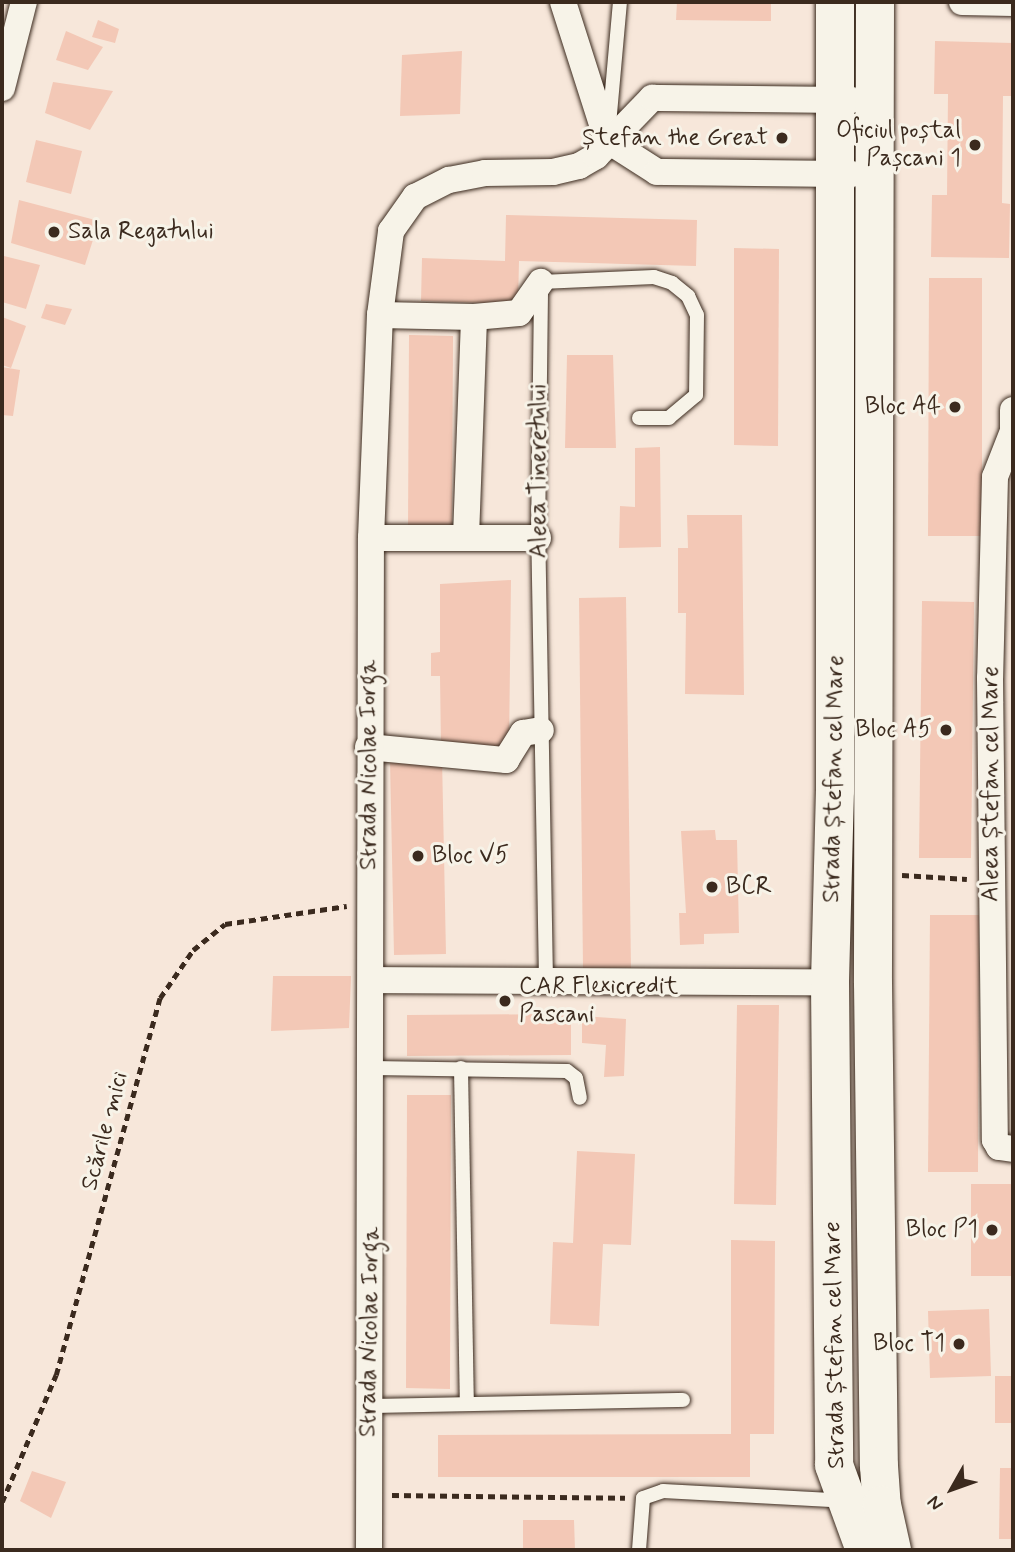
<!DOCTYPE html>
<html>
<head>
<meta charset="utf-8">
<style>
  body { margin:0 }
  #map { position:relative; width:1015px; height:1552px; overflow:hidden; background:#f7e7da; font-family:Mynerve,sans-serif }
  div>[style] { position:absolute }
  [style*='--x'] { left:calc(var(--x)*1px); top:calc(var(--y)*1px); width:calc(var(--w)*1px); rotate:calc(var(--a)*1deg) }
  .building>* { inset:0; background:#f3c8b6 }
  .path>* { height:4.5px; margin-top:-2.25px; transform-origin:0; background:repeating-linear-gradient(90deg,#3b2a1e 0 7px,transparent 0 12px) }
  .roads { filter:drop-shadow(0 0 2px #3b2a1e) drop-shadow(0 0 2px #3b2a1e) }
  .lane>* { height:14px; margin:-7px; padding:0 7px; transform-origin:7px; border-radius:7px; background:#f7f3e8 }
  .street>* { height:26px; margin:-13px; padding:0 13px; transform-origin:13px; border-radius:13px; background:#f7f3e8 }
  .secondary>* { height:38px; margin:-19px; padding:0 19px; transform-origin:19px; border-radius:19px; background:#f7f3e8 }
  .dots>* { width:19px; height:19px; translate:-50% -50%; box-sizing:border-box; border:4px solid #f7f3e8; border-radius:50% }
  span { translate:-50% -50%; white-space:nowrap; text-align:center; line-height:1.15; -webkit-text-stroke:6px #f7f3e8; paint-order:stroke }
  .poi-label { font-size:24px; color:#3b2a1e }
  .right { translate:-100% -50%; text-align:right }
  .left { translate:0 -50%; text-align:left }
  .street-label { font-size:24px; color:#3b2a1e }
  .frame { position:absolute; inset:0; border:4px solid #3b2a1e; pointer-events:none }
  .north { position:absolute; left:917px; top:1454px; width:70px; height:70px; -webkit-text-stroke:5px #f7f3e8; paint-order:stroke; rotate:230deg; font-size:19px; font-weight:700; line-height:28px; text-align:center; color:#3b2a1e }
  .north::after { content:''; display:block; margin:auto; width:24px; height:32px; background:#3b2a1e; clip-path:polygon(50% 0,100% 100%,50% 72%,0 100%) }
</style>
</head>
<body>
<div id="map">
  <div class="building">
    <i style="clip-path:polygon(677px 2px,771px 2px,771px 21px,676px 20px)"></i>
    <i style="clip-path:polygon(98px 20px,119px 29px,115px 43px,92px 37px)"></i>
    <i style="clip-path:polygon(66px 31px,103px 47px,88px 70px,56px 60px)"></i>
    <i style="clip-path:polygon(935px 41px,1013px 43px,1012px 96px,1003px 96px,1002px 203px,1010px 204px,1009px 258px,931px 257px,932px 195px,947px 195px,948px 94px,934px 94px)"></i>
    <i style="clip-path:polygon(462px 51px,460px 114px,400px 116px,402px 55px)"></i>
    <i style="clip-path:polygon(53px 82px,113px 91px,90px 130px,45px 113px)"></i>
    <i style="clip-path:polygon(36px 140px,82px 151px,71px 194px,26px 182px)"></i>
    <i style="clip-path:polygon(19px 200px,99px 221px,85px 265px,11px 243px)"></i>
    <i style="clip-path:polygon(506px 215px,697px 220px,696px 266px,519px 261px,518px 304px,421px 301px,422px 258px,505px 261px)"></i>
    <i style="clip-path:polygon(734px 248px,779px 249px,778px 446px,734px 445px)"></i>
    <i style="clip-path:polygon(4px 256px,40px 265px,26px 309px,2px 302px)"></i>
    <i style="clip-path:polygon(929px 278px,982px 278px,982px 536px,928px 536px)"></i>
    <i style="clip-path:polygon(46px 304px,72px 309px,65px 325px,41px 318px)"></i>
    <i style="clip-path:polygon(2px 317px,26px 326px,11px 368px,2px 365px)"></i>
    <i style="clip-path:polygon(409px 335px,453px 336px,452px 529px,408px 529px)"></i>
    <i style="clip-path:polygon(567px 355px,613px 355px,616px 448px,565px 448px)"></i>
    <i style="clip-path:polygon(2px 367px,20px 370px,13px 416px,2px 415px)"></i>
    <i style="clip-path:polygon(660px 447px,661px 547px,619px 548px,620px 506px,635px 507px,635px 448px)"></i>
    <i style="clip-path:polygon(687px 515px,742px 515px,744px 695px,685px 694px,686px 613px,678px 613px,678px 548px,688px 548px)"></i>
    <i style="clip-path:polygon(511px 580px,509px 747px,441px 748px,440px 676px,431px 676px,431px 653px,440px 652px,440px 584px)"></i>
    <i style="clip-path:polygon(626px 597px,631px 968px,583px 969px,579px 598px)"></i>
    <i style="clip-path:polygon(922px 601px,974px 602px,971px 858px,919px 858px)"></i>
    <i style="clip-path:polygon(442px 757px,446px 954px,394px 955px,390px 759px)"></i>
    <i style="clip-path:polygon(715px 830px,716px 840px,737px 840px,739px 933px,704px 934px,704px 944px,680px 945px,679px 913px,686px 913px,681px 831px)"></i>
    <i style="clip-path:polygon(930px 915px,979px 915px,978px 1172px,928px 1172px)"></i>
    <i style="clip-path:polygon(273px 976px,351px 976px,349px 1028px,271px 1031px)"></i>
    <i style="clip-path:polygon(737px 1005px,779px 1005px,776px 1205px,734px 1204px)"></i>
    <i style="clip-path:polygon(571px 1014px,571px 1055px,407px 1056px,407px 1015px)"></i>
    <i style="clip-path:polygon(582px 1016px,626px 1019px,624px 1076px,604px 1077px,606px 1045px,582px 1043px)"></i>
    <i style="clip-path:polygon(407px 1095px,451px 1095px,450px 1389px,406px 1388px)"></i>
    <i style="clip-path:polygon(577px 1151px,635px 1154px,631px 1245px,603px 1244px,599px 1326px,550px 1324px,553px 1242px,573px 1243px)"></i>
    <i style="clip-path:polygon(971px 1184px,1013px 1184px,1013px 1276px,971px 1276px)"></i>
    <i style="clip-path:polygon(731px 1240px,775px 1241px,774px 1434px,750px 1434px,750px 1477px,438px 1477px,438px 1435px,731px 1434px)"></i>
    <i style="clip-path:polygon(989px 1309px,991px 1376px,930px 1378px,928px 1311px)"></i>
    <i style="clip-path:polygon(995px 1376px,1013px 1376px,1013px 1423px,995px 1423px)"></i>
    <i style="clip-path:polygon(1000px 1468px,1013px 1468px,1013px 1539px,999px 1539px)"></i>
    <i style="clip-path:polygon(32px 1471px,66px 1482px,51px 1518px,20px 1501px)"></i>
    <i style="clip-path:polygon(523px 1520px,574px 1520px,575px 1550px,523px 1550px)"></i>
  </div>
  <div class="path">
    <i style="--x:902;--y:875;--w:65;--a:3.5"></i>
    <i style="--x:392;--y:1495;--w:233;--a:0.7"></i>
    <i style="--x:2;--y:1502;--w:138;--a:-67"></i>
    <i style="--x:56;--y:1375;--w:391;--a:-74.6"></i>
    <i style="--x:160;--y:998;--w:58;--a:-55.5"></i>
    <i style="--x:193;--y:950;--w:41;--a:-39.1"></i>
    <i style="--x:225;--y:924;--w:123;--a:-8.4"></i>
  </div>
  <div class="roads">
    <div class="lane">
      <i style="--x:609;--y:125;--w:123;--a:-84.9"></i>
      <i style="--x:546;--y:980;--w:442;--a:-91"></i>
      <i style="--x:538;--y:538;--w:256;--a:-89.3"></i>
      <i style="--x:541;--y:282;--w:113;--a:-2.5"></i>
      <i style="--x:654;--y:277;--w:19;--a:18"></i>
      <i style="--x:672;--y:283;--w:21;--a:39"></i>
      <i style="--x:688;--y:296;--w:21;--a:65"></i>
      <i style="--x:697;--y:315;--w:80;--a:90.7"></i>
      <i style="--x:696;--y:395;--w:35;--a:140"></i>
      <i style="--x:669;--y:418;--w:30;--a:180"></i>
      <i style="--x:372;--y:1068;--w:195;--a:0.9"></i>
      <i style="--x:567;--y:1071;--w:11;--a:38"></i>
      <i style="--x:576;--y:1078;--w:20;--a:79"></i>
      <i style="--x:461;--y:1068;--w:336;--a:89"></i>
      <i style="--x:367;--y:1406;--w:316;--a:-1.1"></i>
      <i style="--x:639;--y:1550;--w:52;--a:-85.6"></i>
      <i style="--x:643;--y:1498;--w:21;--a:-19"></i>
      <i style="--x:663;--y:1491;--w:182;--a:3.1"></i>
    </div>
    <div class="street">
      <i style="--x:563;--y:2;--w:145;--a:72.3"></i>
      <i style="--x:962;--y:2;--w:51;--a:1.1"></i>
      <i style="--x:2;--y:88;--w:89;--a:-75.7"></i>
      <i style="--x:607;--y:140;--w:59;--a:32.6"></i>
      <i style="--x:657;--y:172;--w:195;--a:0.6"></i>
      <i style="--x:380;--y:315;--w:94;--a:1.2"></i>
      <i style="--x:1013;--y:410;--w:21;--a:90"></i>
      <i style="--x:1013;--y:431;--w:49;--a:111.4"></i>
      <i style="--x:995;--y:477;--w:201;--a:91.4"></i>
      <i style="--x:990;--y:678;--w:462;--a:89.4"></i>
      <i style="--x:995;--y:1140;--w:8;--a:60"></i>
      <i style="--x:999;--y:1147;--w:14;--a:8"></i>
      <i style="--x:466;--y:537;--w:220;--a:-87.9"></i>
      <i style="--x:474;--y:317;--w:45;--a:-5.1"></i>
      <i style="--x:519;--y:313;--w:38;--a:-55"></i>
      <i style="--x:371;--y:538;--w:167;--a:0"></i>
      <i style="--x:368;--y:747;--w:139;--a:5.4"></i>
      <i style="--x:506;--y:760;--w:32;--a:-58"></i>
      <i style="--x:523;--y:733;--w:18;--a:-9"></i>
      <i style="--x:372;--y:980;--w:458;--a:0.3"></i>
      <i style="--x:369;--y:1550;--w:1012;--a:-89.89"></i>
      <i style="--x:371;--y:538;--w:223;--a:-87.7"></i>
      <i style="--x:380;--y:315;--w:85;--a:-82.5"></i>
      <i style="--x:391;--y:231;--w:42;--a:-54.8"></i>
      <i style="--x:415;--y:197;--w:38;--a:-27"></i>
      <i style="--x:449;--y:180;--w:37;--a:-11"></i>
      <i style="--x:485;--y:173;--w:68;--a:-0.8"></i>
      <i style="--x:553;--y:172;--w:27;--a:-13"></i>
      <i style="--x:579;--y:166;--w:20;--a:-30"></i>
      <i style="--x:596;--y:156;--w:81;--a:-46"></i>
      <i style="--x:652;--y:98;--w:200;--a:0.6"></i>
    </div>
    <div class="secondary">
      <i style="--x:835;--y:2;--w:788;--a:90"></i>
      <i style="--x:835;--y:790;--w:192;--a:91.5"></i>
      <i style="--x:830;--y:982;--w:483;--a:89.5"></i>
      <i style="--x:834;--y:1465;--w:90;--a:70"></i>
      <i style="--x:875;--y:2;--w:981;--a:90.12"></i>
      <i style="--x:873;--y:983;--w:483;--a:89.3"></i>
      <i style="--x:879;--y:1466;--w:39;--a:86"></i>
      <i style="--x:882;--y:1505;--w:46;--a:77.5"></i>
    </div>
  </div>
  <div class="dots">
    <i style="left:782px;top:138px;background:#3b2a1e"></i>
    <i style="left:975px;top:145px;background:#3b2a1e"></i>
    <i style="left:54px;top:232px;background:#3b2a1e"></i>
    <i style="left:955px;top:407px;background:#3b2a1e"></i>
    <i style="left:946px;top:730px;background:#3b2a1e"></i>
    <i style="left:418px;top:856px;background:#3b2a1e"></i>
    <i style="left:712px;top:887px;background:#3b2a1e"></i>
    <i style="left:505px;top:1001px;background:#3b2a1e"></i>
    <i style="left:992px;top:1230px;background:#3b2a1e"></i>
    <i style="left:959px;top:1344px;background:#3b2a1e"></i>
  </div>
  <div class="poi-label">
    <span class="right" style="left:961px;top:145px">Oficiul poștal<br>Pașcani 1</span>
    <span class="right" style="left:768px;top:138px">Ștefan the Great</span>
    <span class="left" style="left:68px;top:232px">Sala Regatului</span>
    <span class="right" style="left:941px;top:407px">Bloc A4</span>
    <span class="right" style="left:932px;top:730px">Bloc A5</span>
    <span class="left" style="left:432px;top:856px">Bloc V5</span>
    <span class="left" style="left:726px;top:887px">BCR</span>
    <span class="left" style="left:519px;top:1001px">CAR Flexicredit<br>Pascani</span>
    <span class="right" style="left:978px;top:1230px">Bloc P1</span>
    <span class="right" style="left:945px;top:1344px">Bloc T1</span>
  </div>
  <div class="street-label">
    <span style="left:539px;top:471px;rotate:-90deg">Aleea Tineretului</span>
    <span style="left:369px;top:765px;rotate:-90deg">Strada Nicolae Iorga</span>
    <span style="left:834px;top:779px;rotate:-89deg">Strada Ștefan cel Mare</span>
    <span style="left:991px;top:784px;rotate:-90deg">Aleea Ștefan cel Mare</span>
    <span style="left:105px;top:1131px;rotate:-75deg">Scările mici</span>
    <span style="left:370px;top:1332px;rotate:-89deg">Strada Nicolae Iorga</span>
    <span style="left:835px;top:1345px;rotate:-91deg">Strada Ștefan cel Mare</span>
  </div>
  <div class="frame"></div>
  <div class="north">N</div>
</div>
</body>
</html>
